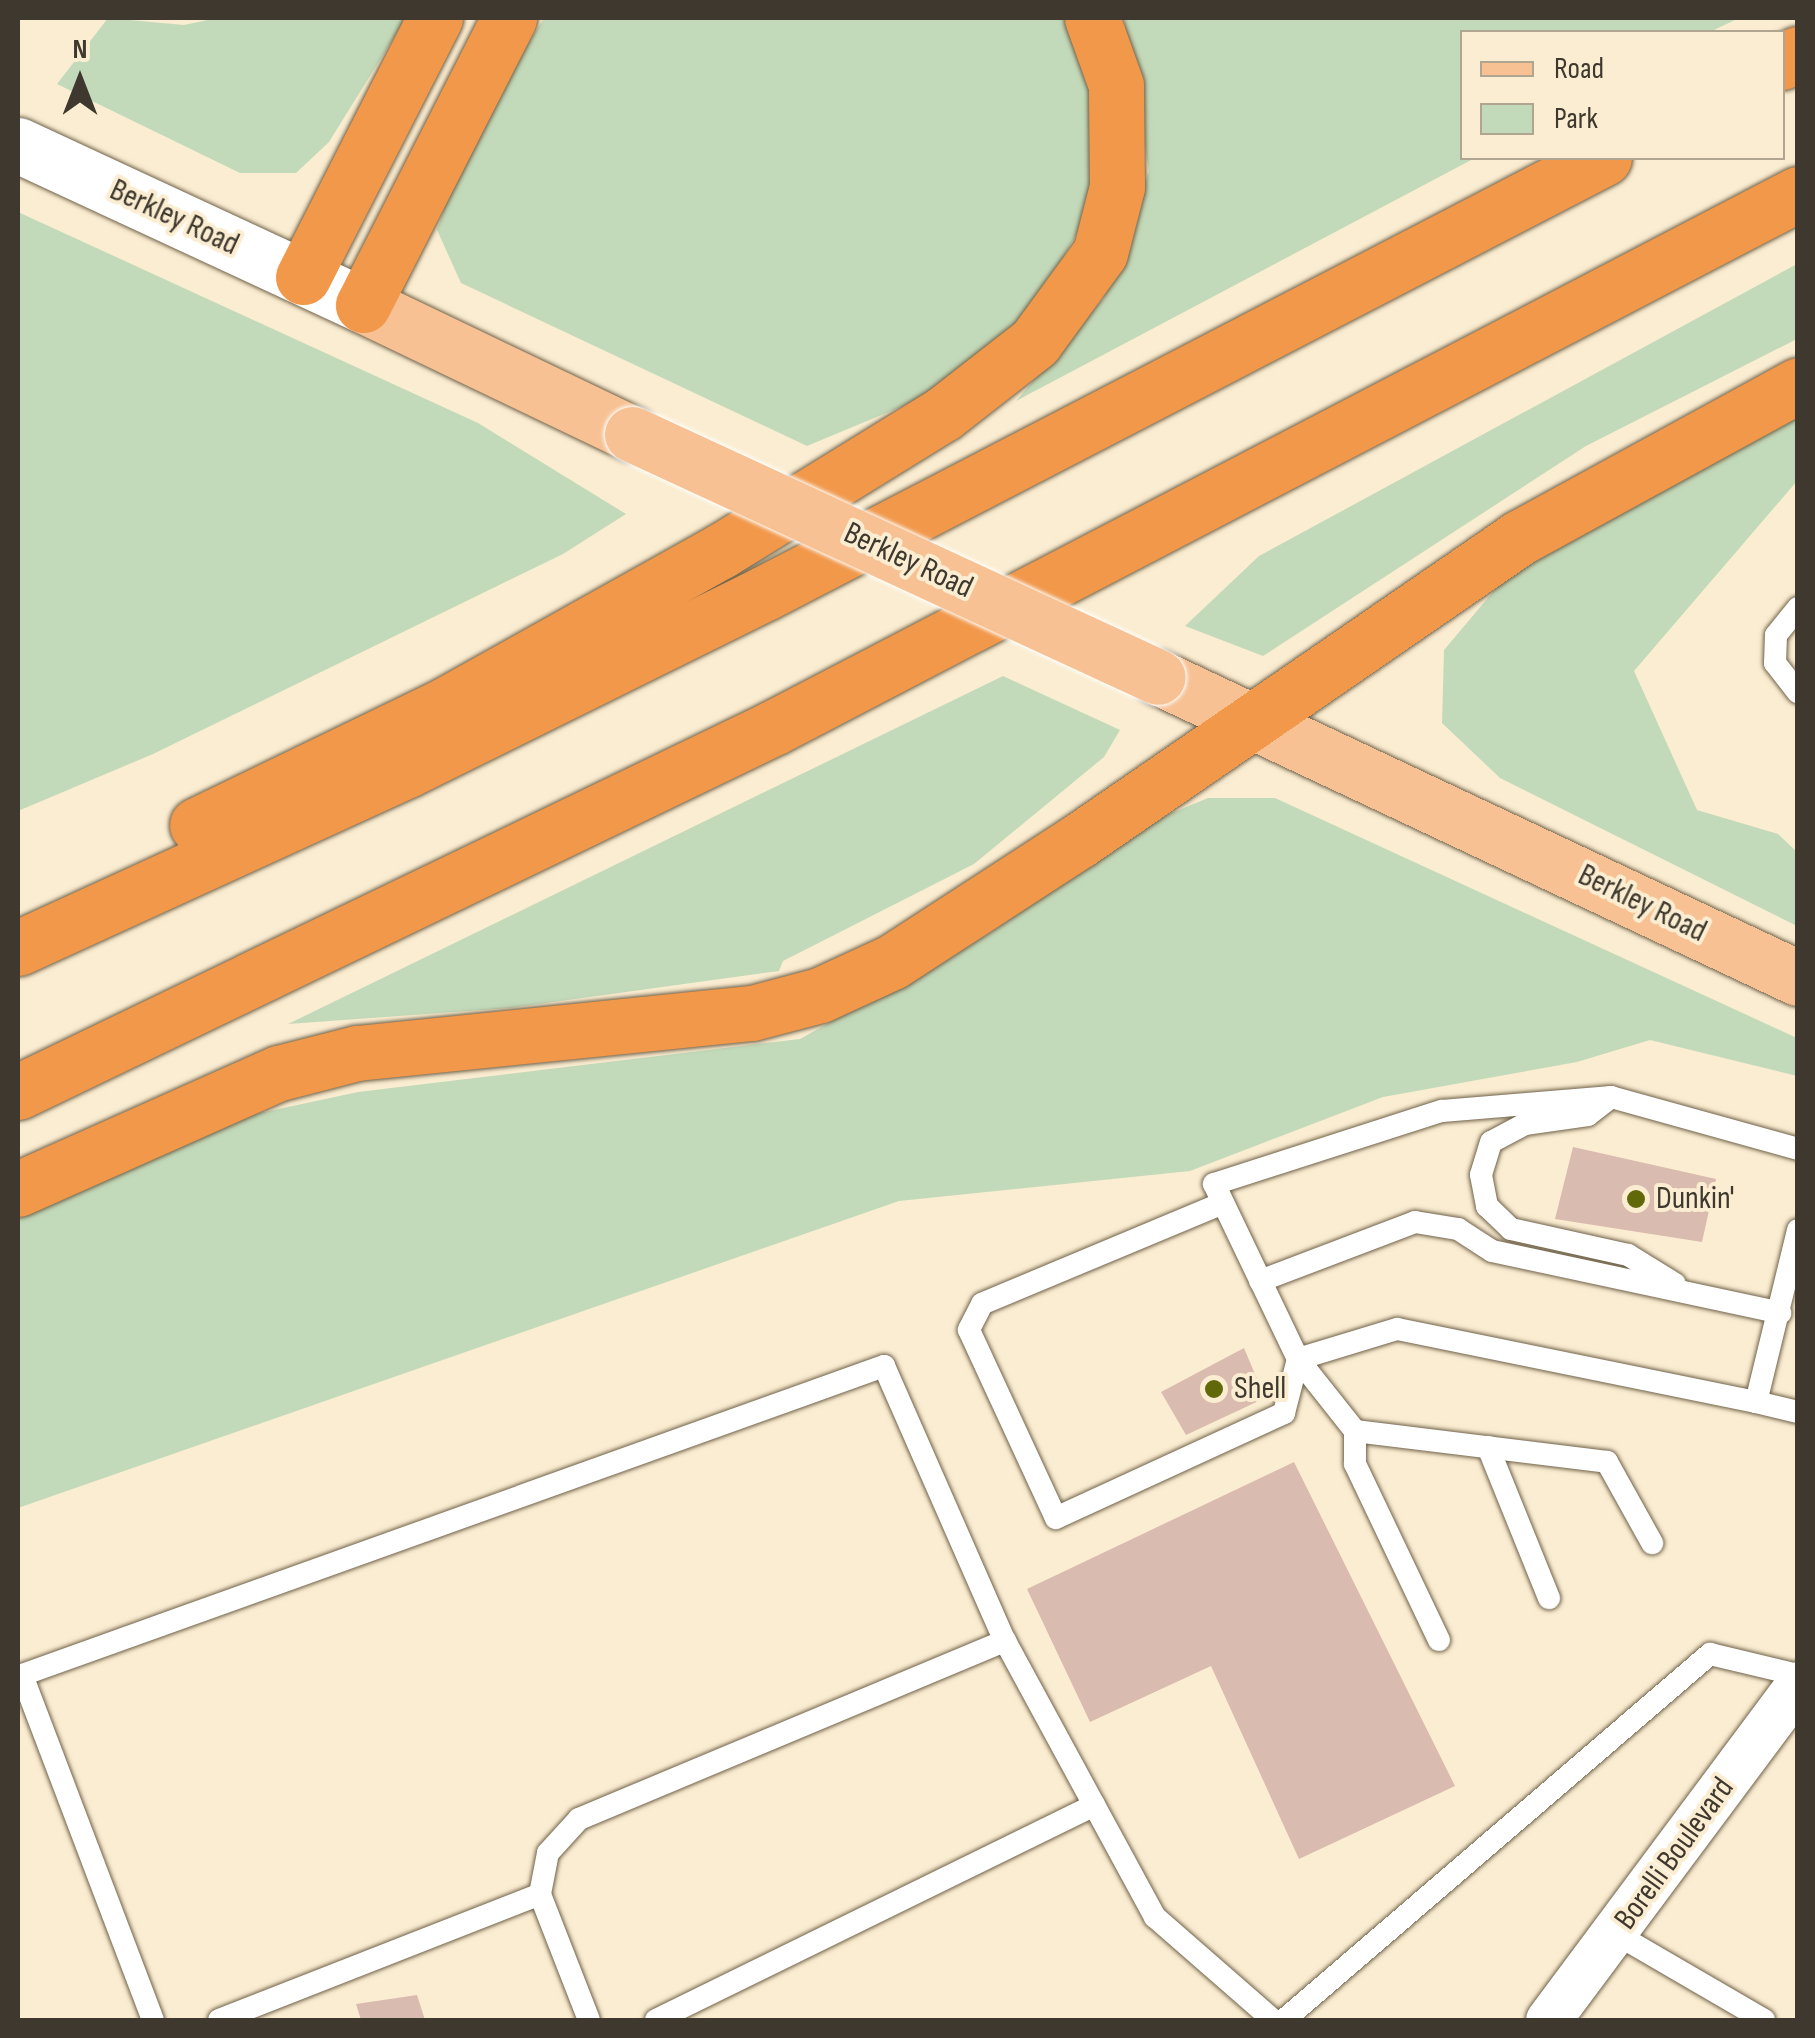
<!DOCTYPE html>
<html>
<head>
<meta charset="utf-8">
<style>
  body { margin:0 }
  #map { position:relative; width:1815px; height:2038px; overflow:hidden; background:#fbedd1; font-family:"Sofia Sans Condensed",sans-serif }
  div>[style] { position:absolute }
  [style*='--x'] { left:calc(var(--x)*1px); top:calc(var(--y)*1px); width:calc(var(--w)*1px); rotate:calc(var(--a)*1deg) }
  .green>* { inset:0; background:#c3daba }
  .building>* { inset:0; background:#dabbaf }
  .roads { filter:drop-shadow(0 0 2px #6f624a) drop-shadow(0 0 2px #6f624a) }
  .service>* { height:22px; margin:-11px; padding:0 11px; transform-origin:11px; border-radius:11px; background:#fff }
  .minor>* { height:45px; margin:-22.5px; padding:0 22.5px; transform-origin:22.5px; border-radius:22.5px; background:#fff }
  .secondary>* { height:55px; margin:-27.5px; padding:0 27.5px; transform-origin:27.5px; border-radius:27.5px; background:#fff }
  .primary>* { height:55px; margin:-27.5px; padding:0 27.5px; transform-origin:27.5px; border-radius:27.5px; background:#f7c193 }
  .motorway>* { height:55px; margin:-27.5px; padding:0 27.5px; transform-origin:27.5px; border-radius:27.5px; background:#f1984b }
  .bridges { filter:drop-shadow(0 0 2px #fff) drop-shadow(0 0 2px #fff) }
  .primary-bridge>* { height:55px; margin:-27.5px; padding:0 27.5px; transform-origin:27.5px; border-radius:27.5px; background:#f7c193 }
  .dots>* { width:28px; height:28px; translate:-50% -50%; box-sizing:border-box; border:5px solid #fbedd1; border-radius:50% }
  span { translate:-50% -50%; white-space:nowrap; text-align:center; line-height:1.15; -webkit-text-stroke:8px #fbedd1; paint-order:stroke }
  .street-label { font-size:32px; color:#3e382e }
  .poi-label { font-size:32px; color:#3e382e }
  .left { translate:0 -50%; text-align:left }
  .frame { position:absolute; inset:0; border:20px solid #3e382e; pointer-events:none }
  .legend { position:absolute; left:1460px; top:30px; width:325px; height:130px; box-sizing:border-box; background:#fbedd1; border:2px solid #afa590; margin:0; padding:12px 18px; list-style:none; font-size:30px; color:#3e382e }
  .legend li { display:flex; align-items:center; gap:20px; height:50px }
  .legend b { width:50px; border:2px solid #afa590 }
  .north { position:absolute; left:30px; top:30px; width:100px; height:100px; -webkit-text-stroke:8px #fbedd1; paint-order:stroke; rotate:0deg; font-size:28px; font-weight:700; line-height:40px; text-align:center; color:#3e382e }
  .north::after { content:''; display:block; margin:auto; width:35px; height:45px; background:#3e382e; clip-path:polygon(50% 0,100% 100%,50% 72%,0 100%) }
</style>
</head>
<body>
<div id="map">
  <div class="green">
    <i style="clip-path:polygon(108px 18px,184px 25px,217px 18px,406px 18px,329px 142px,296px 173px,240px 173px,57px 84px)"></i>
    <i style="clip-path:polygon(544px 18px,1067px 18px,1100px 105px,1093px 204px,1034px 310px,939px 391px,807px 446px,461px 283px,437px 230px,467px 143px)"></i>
    <i style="clip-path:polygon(1124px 18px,1739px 18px,1710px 32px,1462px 32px,1462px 158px,1475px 158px,1016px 401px,1104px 298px,1149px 171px)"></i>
    <i style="clip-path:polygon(18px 212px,478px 423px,626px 514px,563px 554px,153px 754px,18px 811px)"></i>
    <i style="clip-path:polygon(1797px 264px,1797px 339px,1586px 446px,1263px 656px,1185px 626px,1259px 556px)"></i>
    <i style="clip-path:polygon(1797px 405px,1797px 481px,1634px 671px,1697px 810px,1778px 834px,1797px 852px,1797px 926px,1500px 778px,1442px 723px,1444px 650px,1508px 574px)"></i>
    <i style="clip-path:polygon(1003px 676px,1120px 730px,1104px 757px,974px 864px,783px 961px,779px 971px,510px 1008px,288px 1024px)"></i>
    <i style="clip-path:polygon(1208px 798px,1275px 798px,1797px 1038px,1797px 1076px,1650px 1040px,1577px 1062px,1383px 1097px,1190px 1171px,899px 1201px,18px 1508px,18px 1212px,227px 1120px,358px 1092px,800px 1039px,987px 935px,1155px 820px)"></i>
  </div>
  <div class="building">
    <i style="clip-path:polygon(1573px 1147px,1716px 1179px,1702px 1242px,1555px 1219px)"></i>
    <i style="clip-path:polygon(1244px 1348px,1265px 1398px,1186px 1435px,1161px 1392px)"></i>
    <i style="clip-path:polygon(1294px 1462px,1455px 1786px,1299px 1859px,1211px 1666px,1090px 1722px,1027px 1589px)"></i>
    <i style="clip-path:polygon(417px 1995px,425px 2020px,361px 2020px,356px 2004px)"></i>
  </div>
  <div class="roads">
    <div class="service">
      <i style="--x:1798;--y:608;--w:35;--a:129"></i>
      <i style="--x:1776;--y:635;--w:28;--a:92"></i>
      <i style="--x:1775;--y:663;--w:37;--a:52"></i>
      <i style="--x:1611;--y:1097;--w:29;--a:142"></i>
      <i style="--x:1588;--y:1115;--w:64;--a:171.9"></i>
      <i style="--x:1525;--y:1124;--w:38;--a:152"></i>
      <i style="--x:1491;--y:1142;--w:34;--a:107"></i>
      <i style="--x:1481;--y:1175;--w:32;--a:79"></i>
      <i style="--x:1487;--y:1206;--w:33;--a:44"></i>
      <i style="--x:1511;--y:1229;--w:120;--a:12.5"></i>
      <i style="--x:1628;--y:1255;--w:55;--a:31.7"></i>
      <i style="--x:1223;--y:1203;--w:261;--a:157.3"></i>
      <i style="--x:982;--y:1304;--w:29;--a:117"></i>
      <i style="--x:969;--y:1330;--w:207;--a:65.2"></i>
      <i style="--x:1056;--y:1518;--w:251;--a:-24.7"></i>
      <i style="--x:1284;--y:1413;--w:56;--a:-75.5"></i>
      <i style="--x:1798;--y:1230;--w:177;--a:103.7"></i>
      <i style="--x:1756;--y:1402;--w:43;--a:13.4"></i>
      <i style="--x:1260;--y:1281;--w:166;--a:-20.8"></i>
      <i style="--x:1415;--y:1222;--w:44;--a:9.2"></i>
      <i style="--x:1458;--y:1229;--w:40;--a:32.9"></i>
      <i style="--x:1492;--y:1251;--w:295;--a:12.1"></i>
      <i style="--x:1298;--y:1359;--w:92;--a:51.6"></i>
      <i style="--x:1355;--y:1431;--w:254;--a:7"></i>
      <i style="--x:1607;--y:1462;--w:93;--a:60.9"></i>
      <i style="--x:1756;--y:1402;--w:366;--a:-168.5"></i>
      <i style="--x:1397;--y:1329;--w:103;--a:163.1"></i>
      <i style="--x:1298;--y:1359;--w:194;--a:-115.6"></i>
      <i style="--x:1214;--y:1184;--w:239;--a:-17.8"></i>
      <i style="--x:1442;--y:1111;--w:170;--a:-4.7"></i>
      <i style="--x:1611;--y:1097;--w:194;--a:15.5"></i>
      <i style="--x:1355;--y:1431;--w:33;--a:90"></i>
      <i style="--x:1355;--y:1464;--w:195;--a:64.5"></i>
      <i style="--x:1488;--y:1447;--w:163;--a:68"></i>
      <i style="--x:1618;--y:1935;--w:169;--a:30.2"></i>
      <i style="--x:153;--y:2020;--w:369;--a:-110.8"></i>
      <i style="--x:22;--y:1675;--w:916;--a:-19.72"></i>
      <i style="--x:884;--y:1366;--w:300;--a:66.3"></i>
      <i style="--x:219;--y:2020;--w:345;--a:-21.4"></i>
      <i style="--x:589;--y:2020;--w:135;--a:-111.3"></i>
      <i style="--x:540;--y:1894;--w:42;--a:-79"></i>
      <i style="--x:548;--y:1853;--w:46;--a:-47.6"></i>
      <i style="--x:579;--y:1819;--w:462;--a:-22.7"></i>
      <i style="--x:1005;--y:1641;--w:314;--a:61.5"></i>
      <i style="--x:1155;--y:1917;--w:157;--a:41.1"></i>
      <i style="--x:656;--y:2020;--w:488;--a:-26.1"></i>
      <i style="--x:1284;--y:2020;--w:562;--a:-40.67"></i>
      <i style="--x:1710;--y:1654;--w:90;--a:13.4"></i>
    </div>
    <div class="minor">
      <i style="--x:1548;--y:2020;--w:419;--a:-53.3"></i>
    </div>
    <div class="secondary">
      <i style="--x:18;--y:145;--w:380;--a:24.9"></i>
    </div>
    <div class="primary">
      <i style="--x:363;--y:305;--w:298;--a:25.6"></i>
      <i style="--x:1158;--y:677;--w:707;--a:25.19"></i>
    </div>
    <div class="motorway">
      <i style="--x:1782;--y:62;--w:18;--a:-27"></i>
      <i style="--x:303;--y:277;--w:291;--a:-63"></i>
      <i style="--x:363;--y:305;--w:322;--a:-63"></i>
      <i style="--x:197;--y:825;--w:276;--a:-25.8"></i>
      <i style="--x:445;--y:705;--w:316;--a:-29.2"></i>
      <i style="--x:721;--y:551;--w:261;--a:-31.7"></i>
      <i style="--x:943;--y:414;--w:117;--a:-38"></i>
      <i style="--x:1035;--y:342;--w:110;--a:-53.9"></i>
      <i style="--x:1100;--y:253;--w:68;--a:-75.6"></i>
      <i style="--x:1117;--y:187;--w:102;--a:-90.6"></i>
      <i style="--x:1116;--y:85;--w:71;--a:-109.7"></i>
      <i style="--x:18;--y:948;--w:428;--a:-24.6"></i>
      <i style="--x:407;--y:770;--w:399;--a:-26.3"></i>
      <i style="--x:765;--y:593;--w:945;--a:-27.41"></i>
      <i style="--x:18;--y:1092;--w:838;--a:-25.74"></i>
      <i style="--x:773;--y:728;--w:1156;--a:-27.52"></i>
      <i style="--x:18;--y:1189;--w:286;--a:-24"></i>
      <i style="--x:279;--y:1073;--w:81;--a:-14.4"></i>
      <i style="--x:357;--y:1053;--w:397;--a:-5.8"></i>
      <i style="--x:752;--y:1013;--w:70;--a:-14.8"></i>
      <i style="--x:820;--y:995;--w:79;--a:-24.6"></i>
      <i style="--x:892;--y:962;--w:224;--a:-33"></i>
      <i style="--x:1080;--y:840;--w:533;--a:-34.53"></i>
      <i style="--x:1519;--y:538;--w:318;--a:-28.7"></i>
    </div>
  </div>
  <div class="bridges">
    <div class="primary-bridge">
      <i style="--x:632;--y:434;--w:579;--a:24.8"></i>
    </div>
  </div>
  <div class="dots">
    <i style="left:1636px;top:1199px;background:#60680a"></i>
    <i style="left:1214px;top:1389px;background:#60680a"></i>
  </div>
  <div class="street-label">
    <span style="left:174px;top:218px;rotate:25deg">Berkley Road</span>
    <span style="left:908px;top:561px;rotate:25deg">Berkley Road</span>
    <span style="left:1642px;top:904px;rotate:26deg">Berkley Road</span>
    <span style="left:1675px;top:1854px;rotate:-54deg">Borelli Boulevard</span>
  </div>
  <div class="poi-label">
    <span class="left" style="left:1656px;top:1199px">Dunkin'</span>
    <span class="left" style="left:1234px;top:1389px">Shell</span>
  </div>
  <div class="frame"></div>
  <ul class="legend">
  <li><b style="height:12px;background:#f7c193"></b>Road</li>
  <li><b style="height:28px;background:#c3daba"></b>Park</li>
  </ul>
  <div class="north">N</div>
</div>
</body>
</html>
